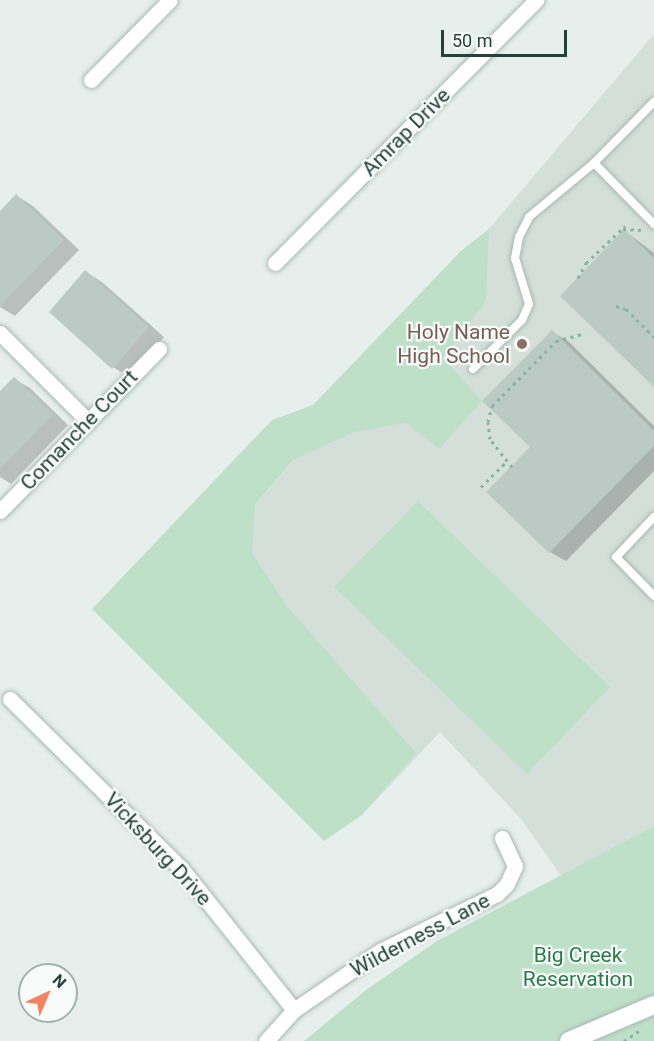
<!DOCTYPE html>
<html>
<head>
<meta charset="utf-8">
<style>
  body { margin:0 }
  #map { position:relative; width:654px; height:1041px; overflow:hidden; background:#e6efeb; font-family:Roboto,sans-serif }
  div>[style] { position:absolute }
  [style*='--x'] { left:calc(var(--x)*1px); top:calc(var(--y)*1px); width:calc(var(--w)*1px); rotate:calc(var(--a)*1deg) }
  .built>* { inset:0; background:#d4dfda }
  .green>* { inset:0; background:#bfe0c8 }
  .shadow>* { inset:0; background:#0003 }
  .building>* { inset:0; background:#bbcac4 }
  .path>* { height:3px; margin-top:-1.5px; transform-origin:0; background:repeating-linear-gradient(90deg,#86b3a5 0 3px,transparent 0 7.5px) }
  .roads { filter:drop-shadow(0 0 2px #a8b8b2) drop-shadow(0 0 2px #a8b8b2) }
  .service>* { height:8px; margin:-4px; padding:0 4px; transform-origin:4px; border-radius:4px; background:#fff }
  .minor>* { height:15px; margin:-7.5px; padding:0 7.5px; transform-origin:7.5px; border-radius:7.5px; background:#fff }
  .tertiary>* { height:18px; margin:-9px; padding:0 9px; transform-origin:9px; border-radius:9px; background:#fff }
  .dots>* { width:16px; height:16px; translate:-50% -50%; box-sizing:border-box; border:3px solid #f7fbf9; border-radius:50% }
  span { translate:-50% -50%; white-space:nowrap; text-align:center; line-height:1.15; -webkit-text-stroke:4.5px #f7fbf9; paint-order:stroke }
  .street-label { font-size:21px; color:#24423a }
  .education-label { font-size:21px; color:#785e54 }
  .right { translate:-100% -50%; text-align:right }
  .park-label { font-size:21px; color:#2d7a4b }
  .north { position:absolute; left:18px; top:963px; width:60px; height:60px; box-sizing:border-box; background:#f7fbf9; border:2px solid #a3b1ad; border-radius:50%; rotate:44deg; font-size:16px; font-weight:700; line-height:24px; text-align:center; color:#24423a }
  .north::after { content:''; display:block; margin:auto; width:21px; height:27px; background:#f4845f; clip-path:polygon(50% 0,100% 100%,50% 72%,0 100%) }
  .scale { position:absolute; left:441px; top:30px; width:126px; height:27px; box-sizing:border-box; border:3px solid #24423a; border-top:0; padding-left:8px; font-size:18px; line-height:21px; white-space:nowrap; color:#24423a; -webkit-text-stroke:4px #f7fbf9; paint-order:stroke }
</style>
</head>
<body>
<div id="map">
  <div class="built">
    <i style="clip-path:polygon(654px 34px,654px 826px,562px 877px,521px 819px,440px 732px,362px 815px,174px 601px)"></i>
  </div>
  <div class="green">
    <i style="clip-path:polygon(489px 229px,486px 301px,443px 358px,482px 401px,439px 449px,406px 423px,354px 432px,293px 460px,255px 505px,252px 553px,287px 606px,416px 753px,362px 815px,324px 841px,92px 609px,272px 420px,313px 405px,461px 251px)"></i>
    <i style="clip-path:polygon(418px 501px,610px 687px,527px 774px,334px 587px)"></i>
    <i style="clip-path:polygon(654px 826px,654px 1041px,304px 1041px,366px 990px,437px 941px)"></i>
  </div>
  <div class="shadow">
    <i style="clip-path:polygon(17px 196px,33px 206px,79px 250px,15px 316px,0 307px,0 214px)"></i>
    <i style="clip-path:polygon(625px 231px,654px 253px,654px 385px)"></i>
    <i style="clip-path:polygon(86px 272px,102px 282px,164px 337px,129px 377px,113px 367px)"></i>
    <i style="clip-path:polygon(552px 332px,568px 341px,654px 426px,654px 471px,566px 561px,550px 552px,532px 447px)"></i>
    <i style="clip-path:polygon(14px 379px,30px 388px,68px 425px,11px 484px,0 477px,0 394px)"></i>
  </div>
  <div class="building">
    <i style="clip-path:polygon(16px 194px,64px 240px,0 306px,0 211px)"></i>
    <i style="clip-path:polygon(624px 229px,654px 258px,654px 387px,560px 296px)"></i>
    <i style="clip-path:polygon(85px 270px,149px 327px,112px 369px,49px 312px)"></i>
    <i style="clip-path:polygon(552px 330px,654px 431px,654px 446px,549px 553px,486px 492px,530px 447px,482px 401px)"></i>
    <i style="clip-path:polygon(14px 377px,53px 414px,0 469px,0 391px)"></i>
  </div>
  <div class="path">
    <i style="--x:623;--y:229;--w:20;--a:3"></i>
    <i style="--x:578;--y:278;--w:17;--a:-62"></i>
    <i style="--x:586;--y:263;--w:54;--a:-43.5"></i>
    <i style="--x:616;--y:306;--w:10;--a:17"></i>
    <i style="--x:626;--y:309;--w:40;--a:45"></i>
    <i style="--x:512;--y:467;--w:36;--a:-128"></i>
    <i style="--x:490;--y:439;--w:17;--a:-97"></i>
    <i style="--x:488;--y:422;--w:16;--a:-76"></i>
    <i style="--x:492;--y:406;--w:91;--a:-45.4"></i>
    <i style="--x:556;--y:341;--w:30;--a:-15"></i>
    <i style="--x:481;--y:487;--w:35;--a:-45"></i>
    <i style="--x:624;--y:1041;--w:18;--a:-34"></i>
  </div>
  <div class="roads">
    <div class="service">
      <i style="--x:594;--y:163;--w:86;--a:45.5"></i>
      <i style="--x:473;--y:369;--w:69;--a:-45"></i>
      <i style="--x:522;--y:320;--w:17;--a:-66"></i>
      <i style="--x:529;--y:304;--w:48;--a:-106.9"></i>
      <i style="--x:515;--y:258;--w:21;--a:-79"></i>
      <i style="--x:519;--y:237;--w:22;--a:-63"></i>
      <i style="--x:529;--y:217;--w:85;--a:-39.7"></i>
      <i style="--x:594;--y:163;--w:86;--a:-45.5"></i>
      <i style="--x:654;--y:517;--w:55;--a:133.5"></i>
      <i style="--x:616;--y:557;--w:54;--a:45.7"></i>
    </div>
    <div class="minor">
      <i style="--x:91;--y:80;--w:112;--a:-45.4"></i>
      <i style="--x:275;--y:263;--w:371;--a:-45.2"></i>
      <i style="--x:0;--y:333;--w:124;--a:45"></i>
      <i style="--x:0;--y:511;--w:227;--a:-45.5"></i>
      <i style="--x:10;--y:699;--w:240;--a:44.7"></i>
      <i style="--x:181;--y:868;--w:181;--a:51.5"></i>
      <i style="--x:266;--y:1041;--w:42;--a:-47.9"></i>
      <i style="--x:294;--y:1010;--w:104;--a:-34.5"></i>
      <i style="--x:380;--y:951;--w:130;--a:-26"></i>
      <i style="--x:497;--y:894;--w:14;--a:-45"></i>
      <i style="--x:507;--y:884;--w:20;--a:-66"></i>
      <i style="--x:515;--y:866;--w:31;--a:-115"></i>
    </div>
    <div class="tertiary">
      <i style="--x:569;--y:1041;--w:92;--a:-23"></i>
    </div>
  </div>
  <div class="dots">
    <i style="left:522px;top:344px;background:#8d6e63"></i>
  </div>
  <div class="street-label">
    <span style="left:406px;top:132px;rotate:-45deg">Amrap Drive</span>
    <span style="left:79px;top:430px;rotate:-46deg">Comanche Court</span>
    <span style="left:158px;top:849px;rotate:47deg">Vicksburg Drive</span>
    <span style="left:420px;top:935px;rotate:-28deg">Wilderness Lane</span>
  </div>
  <div class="education-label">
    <span class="right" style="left:510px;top:344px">Holy Name<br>High School</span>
  </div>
  <div class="park-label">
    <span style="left:578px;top:967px">Big Creek<br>Reservation</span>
  </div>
  <div class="north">N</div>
  <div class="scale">50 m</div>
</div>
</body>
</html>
